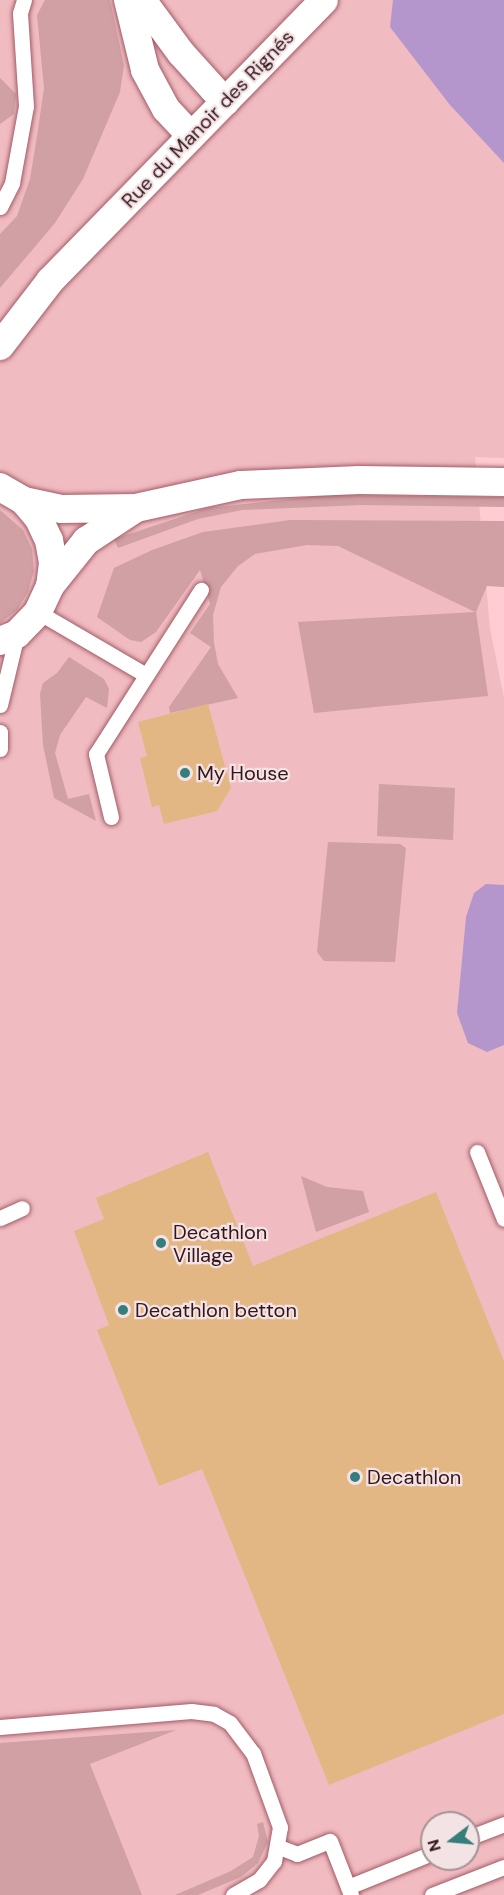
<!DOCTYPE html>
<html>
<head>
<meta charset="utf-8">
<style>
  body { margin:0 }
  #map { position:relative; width:504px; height:1895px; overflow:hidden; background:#feccd2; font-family:"DM Sans",sans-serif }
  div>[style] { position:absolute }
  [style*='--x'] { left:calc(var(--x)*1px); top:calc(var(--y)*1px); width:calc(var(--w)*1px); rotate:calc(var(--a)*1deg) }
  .built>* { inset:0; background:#f0bbc1 }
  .green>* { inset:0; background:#d0a0a5 }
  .water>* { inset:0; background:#b596cc }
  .building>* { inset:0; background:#e2b784 }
  .roads { filter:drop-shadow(0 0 2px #a35b66) drop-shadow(0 0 2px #a35b66) }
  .lane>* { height:15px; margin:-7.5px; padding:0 7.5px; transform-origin:7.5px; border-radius:7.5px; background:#fff }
  .street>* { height:28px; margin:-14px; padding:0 14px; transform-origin:14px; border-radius:14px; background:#fff }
  .dots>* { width:16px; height:16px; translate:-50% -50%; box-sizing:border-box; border:3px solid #f4e3e5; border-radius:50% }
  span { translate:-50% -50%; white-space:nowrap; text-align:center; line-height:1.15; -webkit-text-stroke:4.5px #f4e3e5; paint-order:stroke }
  .street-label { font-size:20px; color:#33151a }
  .poi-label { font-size:20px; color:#33151a }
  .left { translate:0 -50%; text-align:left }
  .north { position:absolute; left:420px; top:1811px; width:60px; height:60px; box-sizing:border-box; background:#f4e3e5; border:2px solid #a79194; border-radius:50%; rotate:254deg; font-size:16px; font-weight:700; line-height:24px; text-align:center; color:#33151a }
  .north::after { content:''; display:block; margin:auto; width:21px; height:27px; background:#367e7b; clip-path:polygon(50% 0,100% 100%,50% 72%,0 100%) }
</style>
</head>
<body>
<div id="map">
  <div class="built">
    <i style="clip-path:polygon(evenodd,0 0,504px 0,504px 458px,475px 457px,490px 629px,504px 698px,504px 1895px,0 1895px,0 0,432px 1823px,468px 1823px,468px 1859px,432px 1859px,432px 1823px)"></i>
  </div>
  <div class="green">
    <i style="clip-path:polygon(45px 0,110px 0,124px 65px,120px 92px,83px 179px,55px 223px,0 288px,0 234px,17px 216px,30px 179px,37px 136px,44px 88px,37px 15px)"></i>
    <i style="clip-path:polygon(0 78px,16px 94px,14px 114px,0 124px)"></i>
    <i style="clip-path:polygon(328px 495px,504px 497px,504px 507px,361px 505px,242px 510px,198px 519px,118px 548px,114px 539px,208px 508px)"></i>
    <i style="clip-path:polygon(0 510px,23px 530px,32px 549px,34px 571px,28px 592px,17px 610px,0 623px)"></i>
    <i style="clip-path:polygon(290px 520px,504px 521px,504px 587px,487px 586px,476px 612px,488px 696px,314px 713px,298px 622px,475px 612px,338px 546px,307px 545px,255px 554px,238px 566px,221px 587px,213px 615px,214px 643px,218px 664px,238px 698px,170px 713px,169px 707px,211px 647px,190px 633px,210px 604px,200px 570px,156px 632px,141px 642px,130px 640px,97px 617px,114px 568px,152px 550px,203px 532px)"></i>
    <i style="clip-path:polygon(69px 657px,104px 679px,109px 689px,107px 708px,86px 697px,60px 735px,55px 753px,68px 799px,89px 794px,96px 821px,54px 798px,43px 745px,40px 694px,43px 683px,57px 673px)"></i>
    <i style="clip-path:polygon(379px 784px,455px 788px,453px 840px,377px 836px)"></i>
    <i style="clip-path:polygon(328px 842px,400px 844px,406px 848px,395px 962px,324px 961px,317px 952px)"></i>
    <i style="clip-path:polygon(301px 1176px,327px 1187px,363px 1191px,369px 1212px,316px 1232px)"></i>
    <i style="clip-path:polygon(176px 1730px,90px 1764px,142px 1895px,0 1895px,0 1743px)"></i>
    <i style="clip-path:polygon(263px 1822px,268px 1842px,258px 1863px,241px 1877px,198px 1895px,175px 1895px,231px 1871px,253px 1857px,259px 1836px,257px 1824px)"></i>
  </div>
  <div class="water">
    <i style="clip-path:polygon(393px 0,504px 0,504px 163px,450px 105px,390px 27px)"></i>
    <i style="clip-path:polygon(486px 884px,504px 885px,504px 1045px,487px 1052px,468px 1043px,457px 1013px,466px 917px,474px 893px)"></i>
  </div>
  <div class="building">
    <i style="clip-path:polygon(208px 704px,231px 788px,217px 811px,164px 824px,159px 805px,152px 807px,140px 758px,147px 756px,138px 722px)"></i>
    <i style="clip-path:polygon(208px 1152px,253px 1266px,436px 1192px,504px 1361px,504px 1714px,329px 1785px,202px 1469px,159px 1486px,97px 1330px,109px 1325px,74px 1231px,104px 1219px,96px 1198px)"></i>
  </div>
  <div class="roads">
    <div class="lane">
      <i style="--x:0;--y:207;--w:27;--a:-63"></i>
      <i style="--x:12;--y:183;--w:78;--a:-79.7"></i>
      <i style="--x:26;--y:106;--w:93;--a:-93.7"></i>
      <i style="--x:20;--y:13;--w:14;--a:-73"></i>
      <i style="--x:38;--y:612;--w:123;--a:30.3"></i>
      <i style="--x:0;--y:705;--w:73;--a:-76.5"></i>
      <i style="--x:0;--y:732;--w:17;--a:90"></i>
      <i style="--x:111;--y:817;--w:65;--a:-103.4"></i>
      <i style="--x:96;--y:754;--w:195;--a:-57.4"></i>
      <i style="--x:477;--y:1152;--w:72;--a:68.1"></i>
      <i style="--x:0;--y:1218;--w:24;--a:-24"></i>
      <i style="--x:0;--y:1727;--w:192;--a:-4.8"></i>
      <i style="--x:191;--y:1711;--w:23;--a:7"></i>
      <i style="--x:214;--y:1714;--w:18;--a:29"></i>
      <i style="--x:230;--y:1723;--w:38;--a:53"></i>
      <i style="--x:253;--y:1753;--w:79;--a:70"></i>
      <i style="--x:280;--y:1827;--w:35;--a:100"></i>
      <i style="--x:274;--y:1861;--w:24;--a:128"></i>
      <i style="--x:259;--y:1880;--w:30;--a:150"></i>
      <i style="--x:468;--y:1838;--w:39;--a:-21"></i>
      <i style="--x:279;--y:1847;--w:19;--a:21"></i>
      <i style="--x:297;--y:1854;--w:35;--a:-22"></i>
      <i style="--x:330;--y:1841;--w:58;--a:68.7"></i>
      <i style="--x:348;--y:1887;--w:91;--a:-22"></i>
      <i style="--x:432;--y:1895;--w:77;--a:-21.3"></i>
    </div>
    <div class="street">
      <i style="--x:128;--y:0;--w:72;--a:76.3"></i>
      <i style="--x:145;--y:70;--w:44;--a:61.7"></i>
      <i style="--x:166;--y:109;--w:37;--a:47"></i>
      <i style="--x:142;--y:0;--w:66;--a:53.7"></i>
      <i style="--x:181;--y:53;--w:66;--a:48.1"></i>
      <i style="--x:0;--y:346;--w:82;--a:-52.4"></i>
      <i style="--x:50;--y:281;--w:392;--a:-45.7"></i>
      <i style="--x:0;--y:487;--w:28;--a:30"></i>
      <i style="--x:24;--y:501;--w:23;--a:50"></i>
      <i style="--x:39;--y:519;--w:23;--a:65"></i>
      <i style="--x:49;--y:540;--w:23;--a:80"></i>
      <i style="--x:53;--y:563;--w:23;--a:97"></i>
      <i style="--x:24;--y:501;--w:38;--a:12"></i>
      <i style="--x:61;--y:509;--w:75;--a:-0.8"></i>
      <i style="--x:136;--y:508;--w:107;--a:-12.4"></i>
      <i style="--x:241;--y:485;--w:118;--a:-2.4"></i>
      <i style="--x:359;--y:480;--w:145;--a:0.8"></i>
      <i style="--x:0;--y:641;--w:18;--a:-22"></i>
      <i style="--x:17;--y:634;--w:30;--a:-46"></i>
      <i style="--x:38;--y:612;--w:29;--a:-65"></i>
      <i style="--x:50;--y:586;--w:58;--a:-51.3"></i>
      <i style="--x:86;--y:541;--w:60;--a:-33.4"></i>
    </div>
  </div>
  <div class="dots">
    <i style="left:185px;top:773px;background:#367e7b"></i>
    <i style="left:161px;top:1243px;background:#367e7b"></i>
    <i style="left:123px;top:1310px;background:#367e7b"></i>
    <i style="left:355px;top:1477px;background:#367e7b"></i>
  </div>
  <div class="street-label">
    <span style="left:208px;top:119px;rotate:-46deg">Rue du Manoir des Rignés</span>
  </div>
  <div class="poi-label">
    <span class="left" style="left:197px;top:773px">My House</span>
    <span class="left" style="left:173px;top:1244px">Decathlon<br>Village</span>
    <span class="left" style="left:135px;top:1310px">Decathlon betton</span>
    <span class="left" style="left:367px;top:1477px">Decathlon</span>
  </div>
  <div class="north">N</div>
</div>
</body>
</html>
